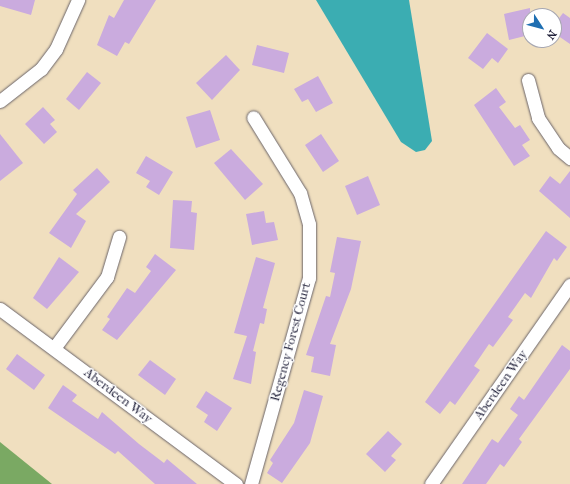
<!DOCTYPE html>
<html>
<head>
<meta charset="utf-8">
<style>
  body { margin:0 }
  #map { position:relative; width:570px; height:484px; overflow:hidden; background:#f0dfbf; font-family:"IM FELL French Canon",serif }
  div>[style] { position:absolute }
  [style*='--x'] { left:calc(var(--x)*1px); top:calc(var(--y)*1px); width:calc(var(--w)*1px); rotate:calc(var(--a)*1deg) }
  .forest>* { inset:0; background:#7aa963 }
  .water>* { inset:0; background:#3badb2 }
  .building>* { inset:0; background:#caabde }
  .roads { filter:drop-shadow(0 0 1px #6a6469) drop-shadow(0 0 1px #6a6469) }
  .minor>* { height:13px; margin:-6.5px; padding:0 6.5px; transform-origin:6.5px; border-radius:6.5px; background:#fff }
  span { translate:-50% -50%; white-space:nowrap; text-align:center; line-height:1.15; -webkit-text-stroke:3px #fff; paint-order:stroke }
  .street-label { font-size:13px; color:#22223b }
  .north { position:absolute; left:522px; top:8px; width:40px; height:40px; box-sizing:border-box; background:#fff; border:1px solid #a7a7b1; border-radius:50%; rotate:126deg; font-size:11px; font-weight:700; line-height:16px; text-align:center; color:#22223b }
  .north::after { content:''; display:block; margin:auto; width:14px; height:18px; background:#1f6fb2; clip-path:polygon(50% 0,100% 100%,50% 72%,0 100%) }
</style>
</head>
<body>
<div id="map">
  <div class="forest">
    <i style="clip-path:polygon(0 442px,52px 484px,0 484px)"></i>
  </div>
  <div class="water">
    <i style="clip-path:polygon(316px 0,409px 0,432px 141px,425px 150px,416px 152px,401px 142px)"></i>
  </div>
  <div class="building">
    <i style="clip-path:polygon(0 0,35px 0,31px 15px,0 6px)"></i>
    <i style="clip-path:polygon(124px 0,156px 0,129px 44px,125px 42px,117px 56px,97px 45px,109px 15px,114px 18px)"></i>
    <i style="clip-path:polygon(530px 8px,530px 28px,524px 29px,525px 36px,509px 40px,504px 14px)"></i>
    <i style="clip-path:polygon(563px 13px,570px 18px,570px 44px,554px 33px,554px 25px)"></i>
    <i style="clip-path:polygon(487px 33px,508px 49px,498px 63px,492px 58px,483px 69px,468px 58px)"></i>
    <i style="clip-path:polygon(257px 45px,289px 53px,284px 73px,252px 65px)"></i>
    <i style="clip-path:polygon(226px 55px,240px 70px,212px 100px,196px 83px)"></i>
    <i style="clip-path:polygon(87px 72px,101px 83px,79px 110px,66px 99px)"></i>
    <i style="clip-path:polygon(318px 76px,333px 103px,316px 112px,308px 99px,302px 102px,294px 89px)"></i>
    <i style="clip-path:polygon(496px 88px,506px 102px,499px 107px,515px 128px,520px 125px,530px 140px,522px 145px,530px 156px,514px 166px,474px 105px)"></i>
    <i style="clip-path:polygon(43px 107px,55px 120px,50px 124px,57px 132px,44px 144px,25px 124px)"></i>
    <i style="clip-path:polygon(210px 110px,220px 140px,196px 148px,186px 117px)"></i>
    <i style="clip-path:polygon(0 134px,23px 163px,0 181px)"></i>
    <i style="clip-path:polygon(321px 134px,339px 161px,323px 172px,305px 145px)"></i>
    <i style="clip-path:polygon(231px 149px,263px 184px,245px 200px,214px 163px)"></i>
    <i style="clip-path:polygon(146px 156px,173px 172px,159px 195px,146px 187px,150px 181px,136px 173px)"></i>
    <i style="clip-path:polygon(97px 168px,110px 182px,76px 214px,86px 221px,71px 248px,49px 233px,77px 194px,73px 190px)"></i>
    <i style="clip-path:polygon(570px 171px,570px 218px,539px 191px,550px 176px,560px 184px)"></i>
    <i style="clip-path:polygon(368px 176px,380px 205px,357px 215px,345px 186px)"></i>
    <i style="clip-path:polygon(173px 200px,192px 201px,191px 212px,197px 213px,194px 250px,170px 248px)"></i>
    <i style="clip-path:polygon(264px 211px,266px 223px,274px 222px,278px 240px,252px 245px,246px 214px)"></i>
    <i style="clip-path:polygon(546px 231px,567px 247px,557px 261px,554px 258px,531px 298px,525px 293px,508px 317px,513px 320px,493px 347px,489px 344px,474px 366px,480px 370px,455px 405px,450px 401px,440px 414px,425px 402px)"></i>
    <i style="clip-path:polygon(337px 237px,361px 241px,351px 289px,330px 344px,336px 345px,330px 376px,311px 372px,314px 357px,306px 355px,326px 296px,330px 297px,335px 273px,330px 272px)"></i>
    <i style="clip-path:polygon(155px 254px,176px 270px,117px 340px,102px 330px,110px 319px,107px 317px,127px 288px,135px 293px,151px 271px,146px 267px)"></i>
    <i style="clip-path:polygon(59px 257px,79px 272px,47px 309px,33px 298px)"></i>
    <i style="clip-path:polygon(256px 257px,275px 263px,263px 308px,267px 309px,264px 324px,260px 323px,253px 351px,256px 352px,251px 384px,233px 379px,247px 336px,234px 333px)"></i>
    <i style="clip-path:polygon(562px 345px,570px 351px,570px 369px,519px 439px,522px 442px,504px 467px,500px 464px,486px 484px,462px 484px,492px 439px,498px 443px,518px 415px,510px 409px,519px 396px,524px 400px)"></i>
    <i style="clip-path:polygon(17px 354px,45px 375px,34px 390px,6px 369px)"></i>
    <i style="clip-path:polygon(150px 360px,176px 379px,165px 395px,138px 375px)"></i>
    <i style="clip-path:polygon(63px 385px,77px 395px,72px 401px,98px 419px,102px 412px,139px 444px,164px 463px,167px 459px,197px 484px,155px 484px,118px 451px,115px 454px,48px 408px)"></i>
    <i style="clip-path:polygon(304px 390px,323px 396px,310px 443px,282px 483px,267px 473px,273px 463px,270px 460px,294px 423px)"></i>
    <i style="clip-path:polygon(206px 391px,232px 408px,217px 431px,204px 422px,208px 415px,196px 407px)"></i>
    <i style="clip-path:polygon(388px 431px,402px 444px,391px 456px,396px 460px,385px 472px,366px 454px)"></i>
  </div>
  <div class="roads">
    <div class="minor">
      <i style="--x:528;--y:80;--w:39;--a:75"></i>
      <i style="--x:538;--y:118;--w:36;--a:56"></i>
      <i style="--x:558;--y:148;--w:16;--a:40"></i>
      <i style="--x:0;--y:101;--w:52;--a:-38"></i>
      <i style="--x:41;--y:69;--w:25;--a:-53"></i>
      <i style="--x:56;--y:49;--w:54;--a:-65.8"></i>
      <i style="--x:0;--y:309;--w:294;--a:36.6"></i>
      <i style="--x:54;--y:348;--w:89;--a:-53.3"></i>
      <i style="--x:107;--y:277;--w:42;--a:-73.3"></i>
      <i style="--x:251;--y:484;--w:214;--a:-74.3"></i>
      <i style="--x:309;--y:278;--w:54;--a:-90"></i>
      <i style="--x:309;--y:224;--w:32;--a:-106"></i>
      <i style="--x:300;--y:193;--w:89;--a:-121.7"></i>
      <i style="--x:431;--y:484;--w:243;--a:-55.1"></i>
    </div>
  </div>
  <div class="street-label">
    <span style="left:291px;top:342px;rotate:-75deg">Regency Forest Court</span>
    <span style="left:501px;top:385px;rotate:-55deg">Aberdeen Way</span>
    <span style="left:118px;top:396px;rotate:37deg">Aberdeen Way</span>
  </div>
  <div class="north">N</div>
</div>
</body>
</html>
